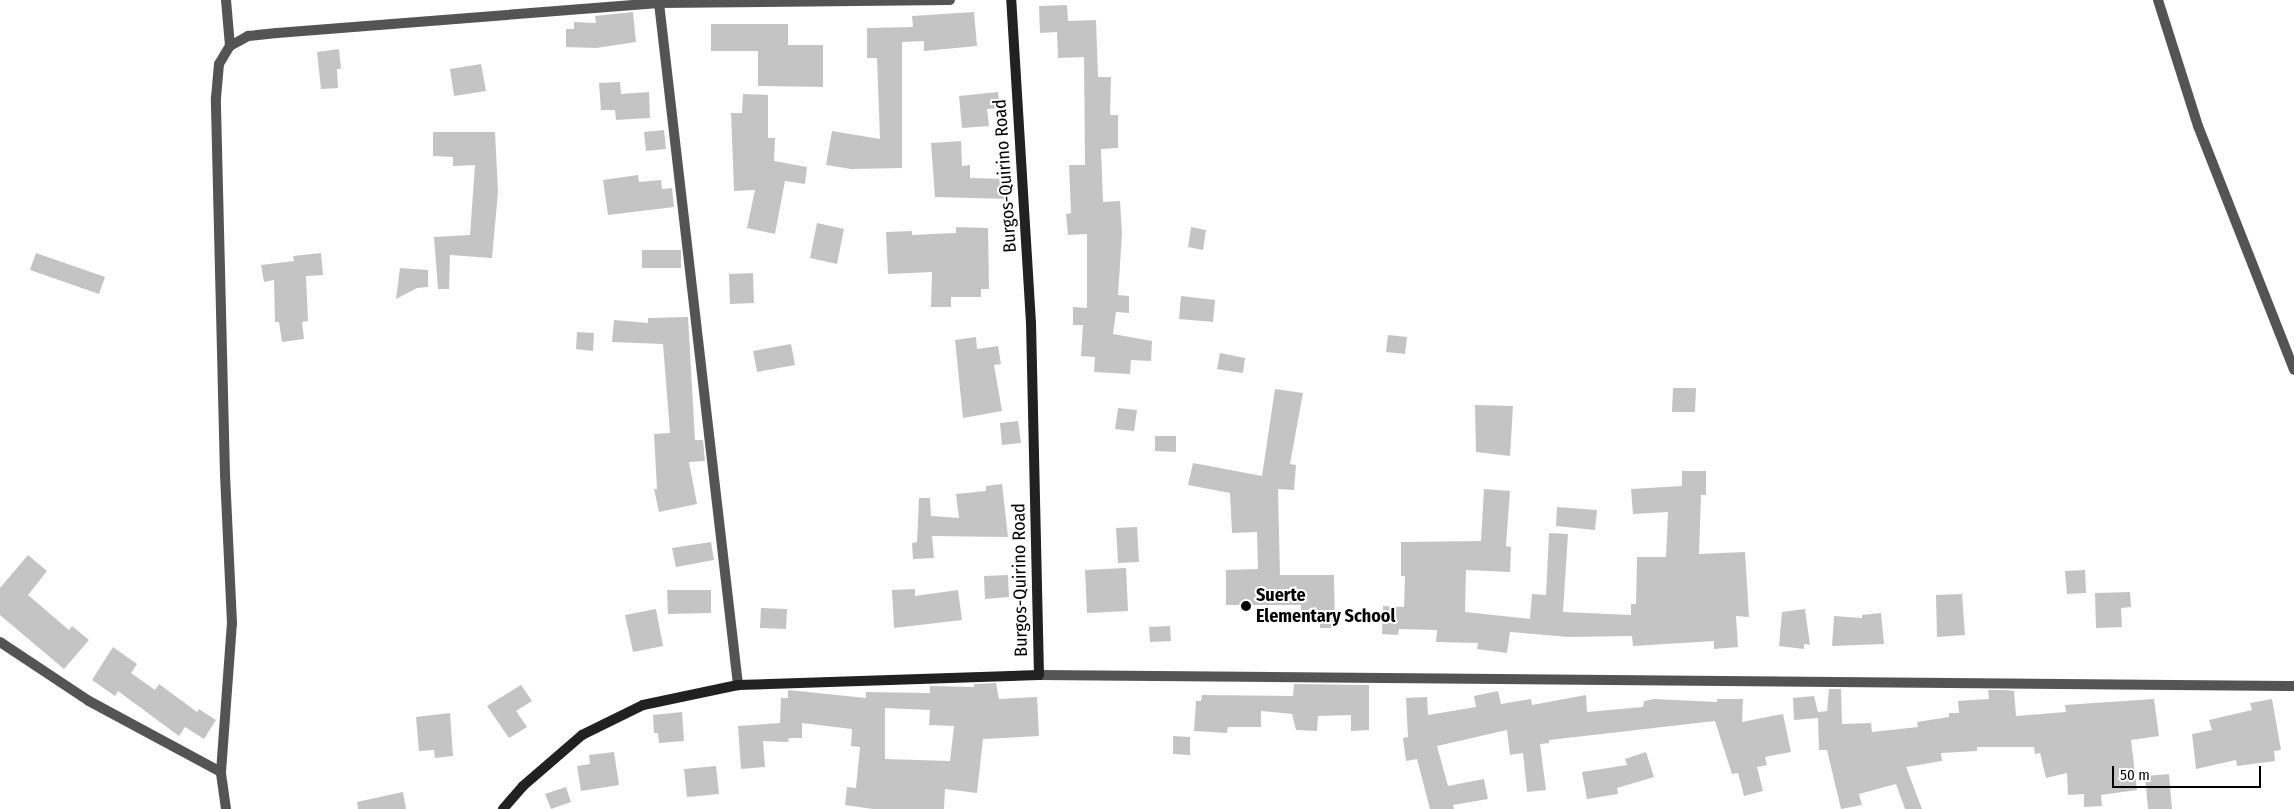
<!DOCTYPE html>
<html>
<head>
<meta charset="utf-8">
<style>
  body { margin:0 }
  #map { position:relative; width:2294px; height:809px; overflow:hidden; background:#fff; font-family:"Fira Sans Condensed",sans-serif }
  div>[style] { position:absolute }
  [style*='--x'] { left:calc(var(--x)*1px); top:calc(var(--y)*1px); width:calc(var(--w)*1px); rotate:calc(var(--a)*1deg) }
  .building>* { inset:0; background:#c4c4c4 }
  .street>* { height:10px; margin:-5px; padding:0 5px; transform-origin:5px; border-radius:5px; background:#545454 }
  .secondary>* { height:10px; margin:-5px; padding:0 5px; transform-origin:5px; border-radius:5px; background:#212121 }
  .dots>* { width:14px; height:14px; translate:-50% -50%; box-sizing:border-box; border:2px solid #fff; border-radius:50% }
  span { translate:-50% -50%; white-space:nowrap; text-align:center; line-height:1.15; -webkit-text-stroke:4px #fff; paint-order:stroke }
  .street-label { font-size:18px; color:#000 }
  .poi-label { font-size:18px; color:#000; font-weight:700 }
  .left { translate:0 -50%; text-align:left }
  .scale { position:absolute; left:2112px; top:766px; width:149px; height:22px; box-sizing:border-box; border:2px solid #000; border-top:0; padding-left:6px; font-size:15px; line-height:18px; white-space:nowrap; color:#000; -webkit-text-stroke:4px #fff; paint-order:stroke }
</style>
</head>
<body>
<div id="map">
  <div class="building">
    <i style="clip-path:polygon(1067px 5px,1068px 21px,1096px 20px,1098px 77px,1111px 77px,1110px 115px,1118px 115px,1118px 148px,1101px 149px,1103px 202px,1120px 201px,1122px 234px,1118px 295px,1129px 296px,1129px 313px,1116px 312px,1113px 334px,1152px 341px,1151px 361px,1131px 360px,1130px 374px,1094px 372px,1095px 357px,1081px 356px,1083px 325px,1073px 325px,1073px 307px,1087px 308px,1087px 234px,1068px 235px,1066px 214px,1071px 213px,1069px 165px,1085px 165px,1084px 57px,1058px 58px,1057px 32px,1040px 33px,1039px 6px)"></i>
    <i style="clip-path:polygon(633px 12px,636px 42px,596px 48px,566px 47px,566px 29px,574px 29px,574px 22px,596px 23px,595px 16px)"></i>
    <i style="clip-path:polygon(974px 12px,977px 46px,924px 51px,924px 41px,902px 42px,902px 168px,851px 169px,826px 165px,832px 131px,880px 139px,877px 58px,867px 58px,867px 28px,913px 27px,912px 16px)"></i>
    <i style="clip-path:polygon(711px 24px,788px 24px,788px 45px,823px 45px,823px 87px,758px 86px,758px 51px,711px 51px)"></i>
    <i style="clip-path:polygon(339px 49px,341px 69px,337px 69px,338px 88px,321px 89px,317px 52px)"></i>
    <i style="clip-path:polygon(481px 64px,486px 91px,454px 96px,450px 69px)"></i>
    <i style="clip-path:polygon(620px 82px,621px 94px,649px 92px,650px 118px,616px 120px,615px 110px,601px 110px,599px 83px)"></i>
    <i style="clip-path:polygon(998px 92px,1000px 108px,987px 109px,989px 126px,962px 128px,959px 96px)"></i>
    <i style="clip-path:polygon(743px 94px,768px 95px,768px 138px,775px 138px,774px 161px,807px 167px,805px 184px,785px 181px,775px 234px,747px 228px,755px 190px,734px 191px,731px 113px,742px 113px)"></i>
    <i style="clip-path:polygon(664px 130px,666px 149px,646px 151px,644px 132px)"></i>
    <i style="clip-path:polygon(433px 132px,495px 132px,498px 192px,492px 258px,450px 255px,449px 289px,438px 289px,434px 237px,470px 235px,475px 165px,453px 166px,453px 157px,433px 156px)"></i>
    <i style="clip-path:polygon(961px 141px,962px 166px,970px 165px,970px 178px,1009px 179px,1009px 199px,935px 197px,931px 143px)"></i>
    <i style="clip-path:polygon(638px 175px,639px 182px,661px 180px,662px 189px,672px 188px,674px 207px,608px 215px,603px 180px)"></i>
    <i style="clip-path:polygon(817px 223px,844px 229px,837px 264px,810px 258px)"></i>
    <i style="clip-path:polygon(956px 227px,988px 228px,989px 289px,981px 289px,981px 297px,951px 297px,951px 307px,931px 307px,932px 272px,888px 274px,886px 232px,912px 231px,912px 235px,956px 233px)"></i>
    <i style="clip-path:polygon(1191px 227px,1206px 230px,1203px 250px,1188px 247px)"></i>
    <i style="clip-path:polygon(642px 250px,681px 250px,681px 268px,642px 268px)"></i>
    <i style="clip-path:polygon(36px 253px,105px 277px,99px 294px,30px 270px)"></i>
    <i style="clip-path:polygon(321px 253px,323px 275px,306px 276px,308px 321px,302px 322px,304px 339px,282px 342px,279px 322px,275px 322px,274px 280px,264px 282px,261px 265px,294px 261px,293px 256px)"></i>
    <i style="clip-path:polygon(400px 268px,428px 270px,428px 287px,417px 288px,396px 299px)"></i>
    <i style="clip-path:polygon(753px 273px,754px 303px,730px 304px,729px 274px)"></i>
    <i style="clip-path:polygon(1181px 296px,1215px 300px,1213px 322px,1179px 319px)"></i>
    <i style="clip-path:polygon(688px 317px,695px 440px,703px 440px,705px 461px,689px 462px,697px 504px,659px 512px,654px 489px,657px 489px,654px 434px,670px 433px,663px 344px,612px 342px,614px 320px,648px 323px,648px 318px)"></i>
    <i style="clip-path:polygon(577px 332px,594px 333px,593px 351px,576px 349px)"></i>
    <i style="clip-path:polygon(1388px 335px,1407px 337px,1405px 354px,1386px 352px)"></i>
    <i style="clip-path:polygon(976px 337px,977px 349px,998px 346px,1001px 364px,994px 365px,1002px 411px,963px 418px,955px 340px)"></i>
    <i style="clip-path:polygon(791px 344px,795px 365px,757px 372px,753px 351px)"></i>
    <i style="clip-path:polygon(1220px 353px,1245px 358px,1243px 373px,1217px 369px)"></i>
    <i style="clip-path:polygon(1673px 388px,1696px 388px,1695px 412px,1672px 412px)"></i>
    <i style="clip-path:polygon(1275px 389px,1303px 393px,1290px 464px,1296px 465px,1294px 490px,1278px 489px,1280px 575px,1334px 575px,1335px 628px,1320px 628px,1320px 619px,1301px 619px,1301px 605px,1226px 605px,1226px 570px,1258px 569px,1257px 532px,1232px 533px,1230px 493px,1188px 485px,1193px 463px,1262px 476px)"></i>
    <i style="clip-path:polygon(1475px 405px,1513px 406px,1510px 456px,1476px 452px)"></i>
    <i style="clip-path:polygon(1118px 408px,1137px 410px,1134px 431px,1115px 429px)"></i>
    <i style="clip-path:polygon(1018px 421px,1021px 443px,1002px 445px,1000px 423px)"></i>
    <i style="clip-path:polygon(1155px 436px,1176px 436px,1176px 452px,1155px 451px)"></i>
    <i style="clip-path:polygon(1682px 471px,1706px 471px,1706px 495px,1701px 495px,1699px 554px,1745px 552px,1749px 617px,1736px 616px,1738px 647px,1714px 649px,1714px 641px,1633px 646px,1632px 636px,1569px 637px,1510px 632px,1507px 653px,1477px 649px,1478px 643px,1436px 642px,1437px 630px,1399px 629px,1398px 635px,1382px 634px,1383px 606px,1404px 607px,1405px 576px,1401px 576px,1401px 542px,1481px 541px,1484px 489px,1510px 491px,1506px 546px,1511px 547px,1510px 572px,1466px 570px,1465px 612px,1530px 619px,1532px 594px,1546px 595px,1549px 533px,1568px 534px,1563px 612px,1631px 615px,1631px 604px,1636px 604px,1637px 557px,1666px 557px,1668px 512px,1633px 514px,1631px 489px,1682px 486px)"></i>
    <i style="clip-path:polygon(1002px 484px,1008px 537px,932px 536px,934px 558px,913px 559px,912px 543px,917px 542px,919px 498px,930px 498px,931px 516px,959px 518px,956px 494px,986px 491px,986px 486px)"></i>
    <i style="clip-path:polygon(1557px 507px,1597px 510px,1595px 530px,1556px 526px)"></i>
    <i style="clip-path:polygon(1137px 527px,1139px 562px,1118px 563px,1116px 528px)"></i>
    <i style="clip-path:polygon(711px 542px,714px 560px,676px 567px,672px 548px)"></i>
    <i style="clip-path:polygon(28px 555px,47px 571px,28px 595px,69px 630px,72px 626px,89px 640px,64px 669px,0 615px,0 588px)"></i>
    <i style="clip-path:polygon(1126px 568px,1128px 611px,1087px 613px,1085px 570px)"></i>
    <i style="clip-path:polygon(2085px 570px,2086px 593px,2067px 594px,2065px 571px)"></i>
    <i style="clip-path:polygon(1008px 575px,1009px 597px,985px 599px,984px 576px)"></i>
    <i style="clip-path:polygon(915px 589px,915px 596px,958px 590px,962px 620px,894px 628px,892px 590px)"></i>
    <i style="clip-path:polygon(667px 590px,711px 590px,711px 613px,668px 614px)"></i>
    <i style="clip-path:polygon(2130px 592px,2131px 607px,2121px 608px,2122px 627px,2096px 628px,2095px 593px)"></i>
    <i style="clip-path:polygon(1962px 594px,1965px 635px,1937px 637px,1936px 595px)"></i>
    <i style="clip-path:polygon(761px 608px,787px 609px,786px 629px,760px 628px)"></i>
    <i style="clip-path:polygon(656px 609px,663px 646px,633px 652px,625px 615px)"></i>
    <i style="clip-path:polygon(1805px 609px,1810px 645px,1804px 644px,1804px 649px,1779px 646px,1782px 612px)"></i>
    <i style="clip-path:polygon(1881px 613px,1884px 644px,1832px 646px,1834px 616px,1862px 618px,1862px 615px)"></i>
    <i style="clip-path:polygon(1170px 626px,1171px 641px,1150px 642px,1149px 627px)"></i>
    <i style="clip-path:polygon(113px 647px,137px 664px,131px 673px,155px 690px,159px 684px,197px 712px,199px 709px,216px 720px,204px 739px,185px 727px,179px 736px,118px 691px,115px 696px,92px 680px)"></i>
    <i style="clip-path:polygon(evenodd,996px 683px,999px 699px,1037px 697px,1039px 736px,983px 739px,977px 793px,945px 789px,944px 809px,873px 809px,845px 805px,847px 787px,856px 788px,860px 747px,851px 746px,852px 729px,802px 723px,802px 738px,789px 738px,788px 742px,763px 741px,765px 767px,741px 769px,738px 726px,780px 723px,781px 698px,788px 698px,788px 690px,866px 698px,866px 692px,930px 693px,930px 686px,974px 687px,974px 684px,996px 683px,885px 708px,930px 710px,929px 725px,954px 726px,950px 761px,885px 759px,885px 708px)"></i>
    <i style="clip-path:polygon(1294px 684px,1369px 685px,1369px 730px,1351px 731px,1351px 715px,1318px 716px,1317px 731px,1296px 730px,1292px 714px,1261px 711px,1261px 727px,1228px 727px,1227px 733px,1194px 731px,1196px 701px,1201px 701px,1202px 695px,1293px 696px)"></i>
    <i style="clip-path:polygon(521px 685px,532px 701px,516px 711px,527px 727px,509px 738px,487px 706px)"></i>
    <i style="clip-path:polygon(1829px 689px,1841px 689px,1842px 724px,1871px 723px,1872px 732px,1918px 727px,1917px 722px,1949px 717px,1949px 713px,1959px 713px,1958px 701px,1989px 699px,1988px 690px,2005px 690px,2014px 691px,2016px 716px,2066px 712px,2065px 705px,2154px 699px,2159px 736px,2131px 740px,2137px 790px,2101px 795px,2102px 806px,2084px 807px,2084px 794px,2068px 795px,2067px 773px,2046px 778px,2040px 753px,2035px 754px,2034px 747px,1977px 747px,1977px 751px,1941px 753px,1942px 761px,1906px 767px,1922px 809px,1905px 809px,1896px 784px,1859px 794px,1862px 805px,1841px 809px,1827px 750px,1819px 750px,1818px 718px,1794px 720px,1793px 698px,1814px 696px,1818px 712px,1827px 711px)"></i>
    <i style="clip-path:polygon(1498px 691px,1501px 704px,1531px 699px,1532px 705px,1586px 695px,1587px 712px,1643px 707px,1644px 701px,1654px 699px,1717px 702px,1717px 699px,1743px 699px,1742px 722px,1783px 714px,1791px 752px,1765px 757px,1767px 765px,1757px 767px,1763px 791px,1744px 796px,1738px 773px,1732px 774px,1715px 721px,1549px 740px,1549px 743px,1540px 744px,1546px 790px,1527px 792px,1523px 753px,1510px 755px,1507px 730px,1437px 746px,1448px 786px,1484px 779px,1488px 799px,1453px 805px,1454px 809px,1430px 809px,1417px 759px,1406px 761px,1403px 738px,1408px 737px,1406px 698px,1427px 697px,1428px 715px,1476px 707px,1474px 696px)"></i>
    <i style="clip-path:polygon(2272px 699px,2281px 750px,2274px 751px,2275px 761px,2237px 766px,2236px 760px,2196px 769px,2192px 734px,2212px 730px,2209px 720px,2252px 710px,2250px 703px)"></i>
    <i style="clip-path:polygon(682px 712px,684px 741px,659px 743px,658px 733px,654px 733px,653px 715px)"></i>
    <i style="clip-path:polygon(450px 713px,453px 756px,435px 758px,434px 750px,419px 751px,416px 717px)"></i>
    <i style="clip-path:polygon(1173px 736px,1190px 737px,1190px 755px,1173px 754px)"></i>
    <i style="clip-path:polygon(614px 752px,619px 785px,581px 791px,577px 766px,590px 764px,589px 755px)"></i>
    <i style="clip-path:polygon(1646px 752px,1654px 777px,1617px 788px,1618px 794px,1587px 799px,1582px 772px,1627px 765px,1625px 759px)"></i>
    <i style="clip-path:polygon(716px 766px,719px 794px,687px 797px,684px 769px)"></i>
    <i style="clip-path:polygon(2169px 774px,2172px 809px,2148px 809px,2145px 776px)"></i>
    <i style="clip-path:polygon(566px 787px,571px 802px,551px 809px,545px 794px)"></i>
    <i style="clip-path:polygon(403px 792px,406px 809px,358px 809px,357px 802px)"></i>
  </div>
  <div class="street">
    <i style="--x:226;--y:0;--w:46;--a:85"></i>
    <i style="--x:2158;--y:0;--w:132;--a:72.4"></i>
    <i style="--x:2198;--y:126;--w:262;--a:68.5"></i>
    <i style="--x:659;--y:3;--w:687;--a:83.39"></i>
    <i style="--x:0;--y:642;--w:107;--a:33.5"></i>
    <i style="--x:89;--y:701;--w:150;--a:28.3"></i>
    <i style="--x:1039;--y:675;--w:1255;--a:0.5"></i>
    <i style="--x:226;--y:809;--w:37;--a:-98"></i>
    <i style="--x:221;--y:772;--w:149;--a:-85.8"></i>
    <i style="--x:232;--y:623;--w:148;--a:-92.7"></i>
    <i style="--x:225;--y:475;--w:377;--a:-91.4"></i>
    <i style="--x:216;--y:98;--w:34;--a:-85"></i>
    <i style="--x:219;--y:64;--w:21;--a:-59"></i>
    <i style="--x:230;--y:46;--w:21;--a:-29"></i>
    <i style="--x:248;--y:36;--w:29;--a:-6"></i>
    <i style="--x:277;--y:33;--w:383;--a:-4.5"></i>
    <i style="--x:659;--y:3;--w:291;--a:-0.6"></i>
  </div>
  <div class="secondary">
    <i style="--x:503;--y:809;--w:30;--a:-49"></i>
    <i style="--x:523;--y:786;--w:78;--a:-40.8"></i>
    <i style="--x:582;--y:735;--w:68;--a:-26.2"></i>
    <i style="--x:643;--y:705;--w:97;--a:-11.9"></i>
    <i style="--x:738;--y:685;--w:301;--a:-1.9"></i>
    <i style="--x:1039;--y:675;--w:352;--a:-91.3"></i>
    <i style="--x:1031;--y:323;--w:324;--a:-93.5"></i>
  </div>
  <div class="dots">
    <i style="left:1246px;top:606px;background:#000"></i>
  </div>
  <div class="street-label">
    <span style="left:1005px;top:176px;rotate:-94deg">Burgos-Quirino Road</span>
    <span style="left:1020px;top:580px;rotate:-91deg">Burgos-Quirino Road</span>
  </div>
  <div class="poi-label">
    <span class="left" style="left:1256px;top:606px">Suerte<br>Elementary School</span>
  </div>
  <div class="scale">50 m</div>
</div>
</body>
</html>
